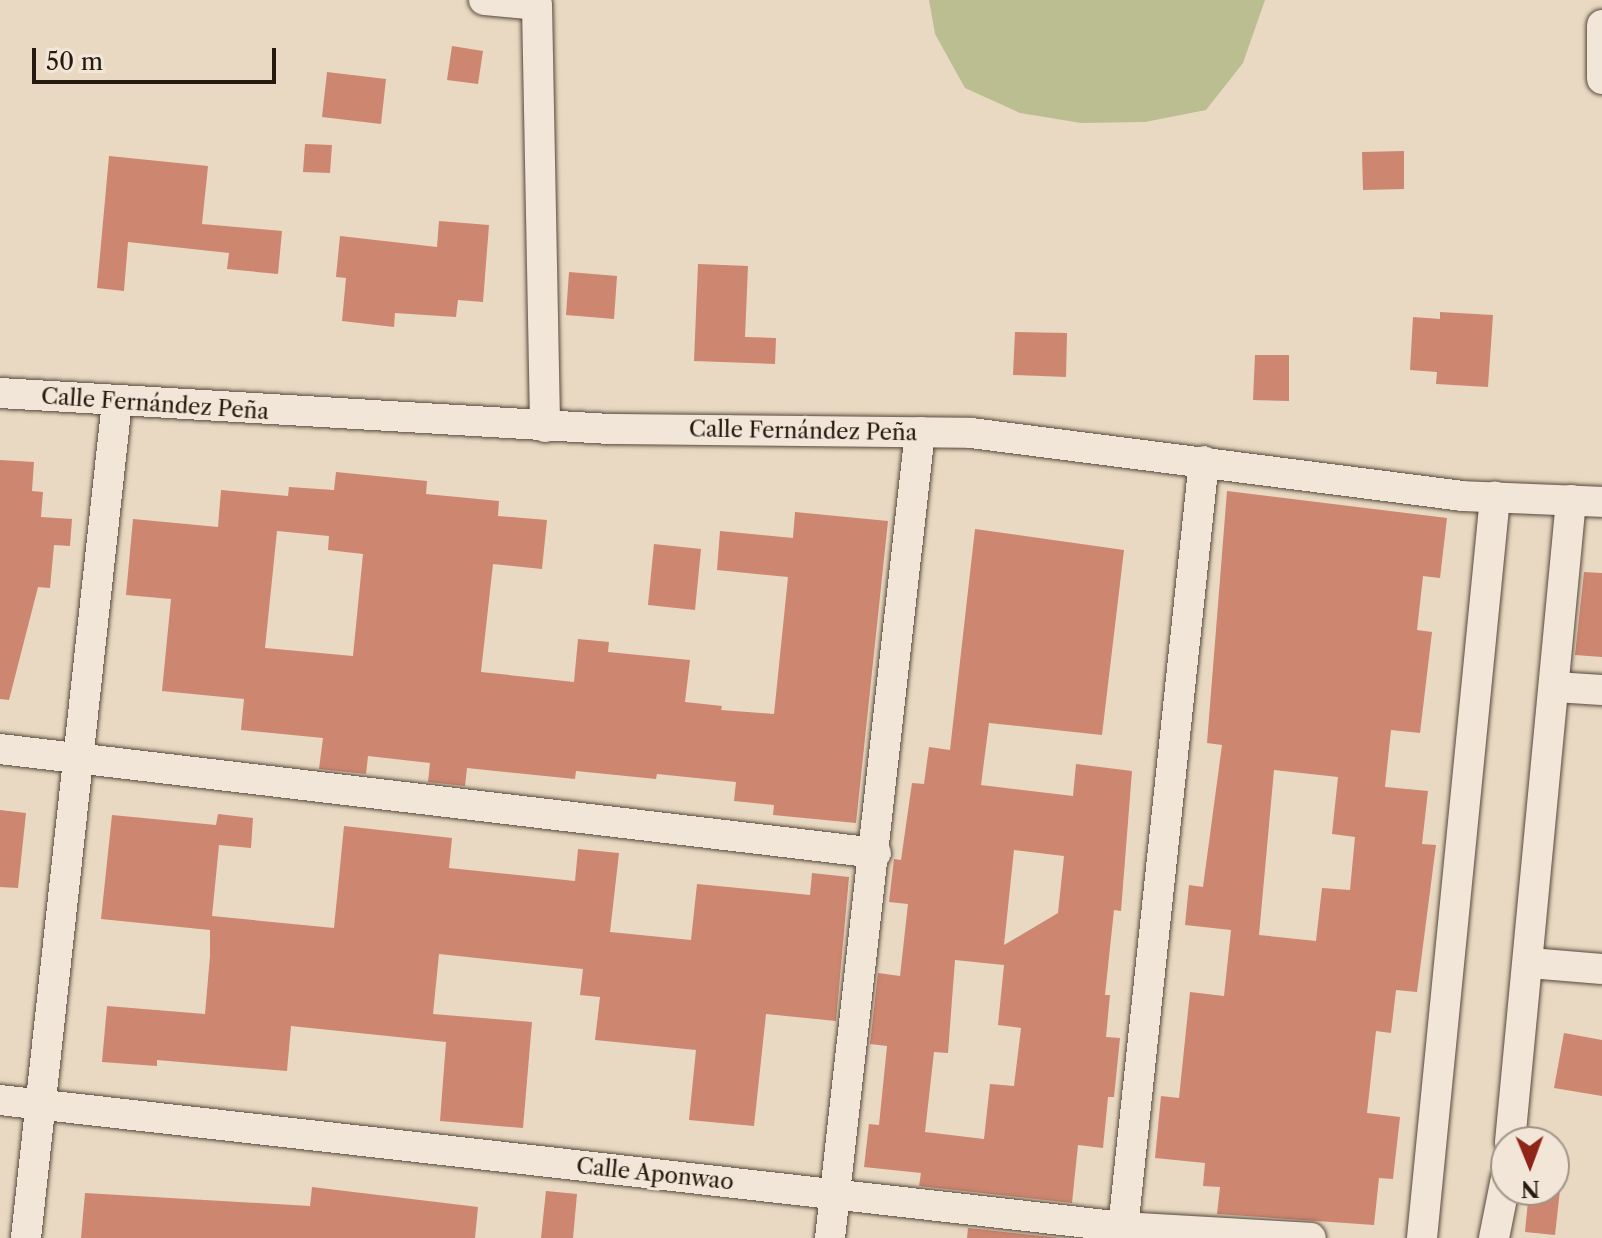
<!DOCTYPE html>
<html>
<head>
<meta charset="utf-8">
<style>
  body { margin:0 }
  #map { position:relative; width:1602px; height:1238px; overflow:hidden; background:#e9d9c2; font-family:"Libre Caslon Text",serif }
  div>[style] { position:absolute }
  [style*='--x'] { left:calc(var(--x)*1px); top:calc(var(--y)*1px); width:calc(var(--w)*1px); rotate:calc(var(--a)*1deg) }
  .green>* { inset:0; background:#bbbe90 }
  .building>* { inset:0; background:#cd8670 }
  .roads { filter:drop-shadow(0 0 2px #57493c) drop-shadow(0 0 2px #57493c) }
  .minor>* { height:30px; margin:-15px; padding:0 15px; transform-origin:15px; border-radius:15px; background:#f1e6d7 }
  span { translate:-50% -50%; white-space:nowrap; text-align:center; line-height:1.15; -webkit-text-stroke:6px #f1e6d7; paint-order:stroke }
  .street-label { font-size:22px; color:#261910 }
  .north { position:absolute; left:1490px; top:1126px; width:80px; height:80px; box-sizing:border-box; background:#f1e6d7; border:2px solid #a09487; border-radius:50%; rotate:179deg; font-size:22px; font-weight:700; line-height:32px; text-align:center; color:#261910 }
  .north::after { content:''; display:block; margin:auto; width:28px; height:36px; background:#8f2418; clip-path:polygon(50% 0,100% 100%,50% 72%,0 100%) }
  .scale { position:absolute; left:32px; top:48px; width:244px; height:36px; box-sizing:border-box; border:4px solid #261910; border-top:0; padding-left:10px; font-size:24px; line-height:28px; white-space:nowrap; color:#261910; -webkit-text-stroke:6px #f1e6d7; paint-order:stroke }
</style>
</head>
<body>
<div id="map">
  <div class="green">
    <i style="clip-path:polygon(929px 0,1265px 0,1243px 63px,1206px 110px,1145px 122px,1081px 123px,1020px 113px,965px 88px,935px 34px)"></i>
  </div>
  <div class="building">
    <i style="clip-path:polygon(452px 46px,483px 51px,478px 84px,447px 80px)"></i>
    <i style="clip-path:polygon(327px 72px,386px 79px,381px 124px,322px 117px)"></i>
    <i style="clip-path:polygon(305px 144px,332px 145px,330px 173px,303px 172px)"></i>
    <i style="clip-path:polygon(1404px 151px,1404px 189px,1363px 190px,1362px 152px)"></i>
    <i style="clip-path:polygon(109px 156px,208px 166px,202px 224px,282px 231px,278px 274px,227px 269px,229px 253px,128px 242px,124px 291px,97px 288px)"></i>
    <i style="clip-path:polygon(439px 221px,489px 225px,483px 302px,458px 300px,456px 317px,395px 313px,394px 327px,342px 321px,346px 278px,336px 277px,340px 236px,437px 247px)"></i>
    <i style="clip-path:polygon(698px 264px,748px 266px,745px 337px,776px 338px,775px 364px,694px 361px)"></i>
    <i style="clip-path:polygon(569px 272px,617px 276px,614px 319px,566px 315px)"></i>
    <i style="clip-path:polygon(1440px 312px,1493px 315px,1488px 387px,1436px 384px,1437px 372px,1410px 370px,1413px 317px,1440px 319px)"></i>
    <i style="clip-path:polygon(1015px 332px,1067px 333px,1066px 377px,1013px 375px)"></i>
    <i style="clip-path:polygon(1255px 355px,1289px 355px,1289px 401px,1253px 400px)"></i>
    <i style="clip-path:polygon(0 460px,34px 462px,32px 491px,43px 492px,41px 517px,72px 519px,70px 546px,54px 545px,50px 588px,38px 587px,9px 700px,0 699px)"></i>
    <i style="clip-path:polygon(evenodd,336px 472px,427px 481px,426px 494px,499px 501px,498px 516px,547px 520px,542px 569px,493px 564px,481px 672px,574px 682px,578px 639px,609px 642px,608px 652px,690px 660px,685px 702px,722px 706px,721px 710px,774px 714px,788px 577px,717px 570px,720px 531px,793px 538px,795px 512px,888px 521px,856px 823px,773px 815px,774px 805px,734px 801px,736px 782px,657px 774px,656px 779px,576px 771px,575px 779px,467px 768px,465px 786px,428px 782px,430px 763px,368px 756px,366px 774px,319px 769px,323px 738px,241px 730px,244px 699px,162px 691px,171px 599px,126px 595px,133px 519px,218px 527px,221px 490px,288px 496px,289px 487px,334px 490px,336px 472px,277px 531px,329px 536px,328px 550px,363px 554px,353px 656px,265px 648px,277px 531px)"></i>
    <i style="clip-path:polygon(evenodd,1227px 491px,1447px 518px,1440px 578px,1423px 576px,1417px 630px,1432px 632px,1420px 733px,1391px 730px,1385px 787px,1428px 791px,1422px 844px,1436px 845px,1417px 992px,1396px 990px,1391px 1033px,1376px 1031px,1367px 1113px,1400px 1117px,1393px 1179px,1379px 1178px,1374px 1225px,1217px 1214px,1220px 1187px,1203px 1186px,1205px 1163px,1155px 1158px,1161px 1096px,1179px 1098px,1190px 992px,1224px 996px,1231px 930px,1185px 925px,1189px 885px,1203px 887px,1222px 745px,1207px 743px,1227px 491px,1274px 770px,1338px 777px,1332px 834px,1355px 837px,1350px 890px,1322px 888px,1316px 941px,1259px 935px,1274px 770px)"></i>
    <i style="clip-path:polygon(evenodd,975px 529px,1124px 550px,1102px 735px,989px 723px,981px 785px,1073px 796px,1076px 764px,1132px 771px,1121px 911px,1114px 910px,1105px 995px,1110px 995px,1106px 1037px,1120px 1038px,1114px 1097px,1108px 1097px,1103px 1148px,1078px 1145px,1072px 1203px,919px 1186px,921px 1173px,864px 1167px,869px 1124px,879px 1125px,887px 1046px,870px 1044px,878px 973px,900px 976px,908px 904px,889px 902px,894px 859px,901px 860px,912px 783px,924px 784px,929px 747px,950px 750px,975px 529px,1014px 850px,1064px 856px,1058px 913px,1004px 945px,1014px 850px,975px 529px,955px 960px,1004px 965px,998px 1025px,1021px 1028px,1014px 1086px,990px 1084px,984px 1139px,925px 1132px,934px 1052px,948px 1053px,955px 960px)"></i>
    <i style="clip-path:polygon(654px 544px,701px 549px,695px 610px,648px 605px)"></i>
    <i style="clip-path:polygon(1584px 572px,1602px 573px,1602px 657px,1575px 655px)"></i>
    <i style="clip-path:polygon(0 810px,26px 813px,18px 888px,0 887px)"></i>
    <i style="clip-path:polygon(218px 814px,253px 818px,251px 848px,219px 845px,212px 916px,334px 928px,344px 826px,452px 838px,449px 868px,575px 881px,578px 849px,619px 853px,610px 932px,691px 940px,697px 884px,810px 895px,812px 873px,849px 877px,836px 1021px,766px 1014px,754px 1126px,689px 1120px,696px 1050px,595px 1040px,600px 997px,580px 995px,583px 969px,439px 954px,433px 1014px,532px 1022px,523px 1128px,440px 1121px,446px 1042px,291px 1026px,287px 1071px,157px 1060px,157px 1066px,102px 1062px,107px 1006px,205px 1014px,210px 956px,210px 930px,101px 919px,112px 815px,216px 825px)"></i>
    <i style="clip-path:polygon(1564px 1033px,1602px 1040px,1602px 1096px,1554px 1088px)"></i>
    <i style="clip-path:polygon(312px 1187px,478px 1207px,475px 1238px,81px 1238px,85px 1193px,310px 1206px)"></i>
    <i style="clip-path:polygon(1529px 1190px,1560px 1190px,1555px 1235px,1525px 1232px)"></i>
    <i style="clip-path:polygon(546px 1191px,577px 1194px,573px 1238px,541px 1238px)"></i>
    <i style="clip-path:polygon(968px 1228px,1060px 1238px,967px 1238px)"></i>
  </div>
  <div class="roads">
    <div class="minor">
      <i style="--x:484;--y:0;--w:53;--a:5.4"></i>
      <i style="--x:537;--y:5;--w:422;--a:88.9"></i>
      <i style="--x:1602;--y:25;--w:54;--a:90"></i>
      <i style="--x:0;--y:393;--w:610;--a:3.38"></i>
      <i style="--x:609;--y:429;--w:362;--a:0.6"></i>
      <i style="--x:971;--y:433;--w:494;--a:7.3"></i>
      <i style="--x:1461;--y:496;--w:141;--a:2.4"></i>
      <i style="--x:1555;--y:687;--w:47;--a:3.7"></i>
      <i style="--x:0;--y:749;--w:882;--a:6.77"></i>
      <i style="--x:1530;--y:963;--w:72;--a:4.8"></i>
      <i style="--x:0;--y:1100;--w:1130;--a:6.45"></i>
      <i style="--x:1123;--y:1227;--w:188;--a:3.3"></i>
      <i style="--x:1510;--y:1142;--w:645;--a:-84.57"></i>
      <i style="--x:26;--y:1238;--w:841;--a:-83.79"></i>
      <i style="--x:830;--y:1238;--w:811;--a:-83.63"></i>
      <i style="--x:1122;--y:1238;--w:781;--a:-83.98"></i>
      <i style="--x:1422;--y:1238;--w:745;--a:-84.37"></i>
      <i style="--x:1494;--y:1238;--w:61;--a:-78.7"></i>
    </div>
  </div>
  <div class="street-label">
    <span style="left:155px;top:404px;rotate:4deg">Calle Fernández Peña</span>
    <span style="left:803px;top:431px;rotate:1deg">Calle Fernández Peña</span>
    <span style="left:655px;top:1174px;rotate:6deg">Calle Aponwao</span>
  </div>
  <div class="north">N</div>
  <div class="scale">50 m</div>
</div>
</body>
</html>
